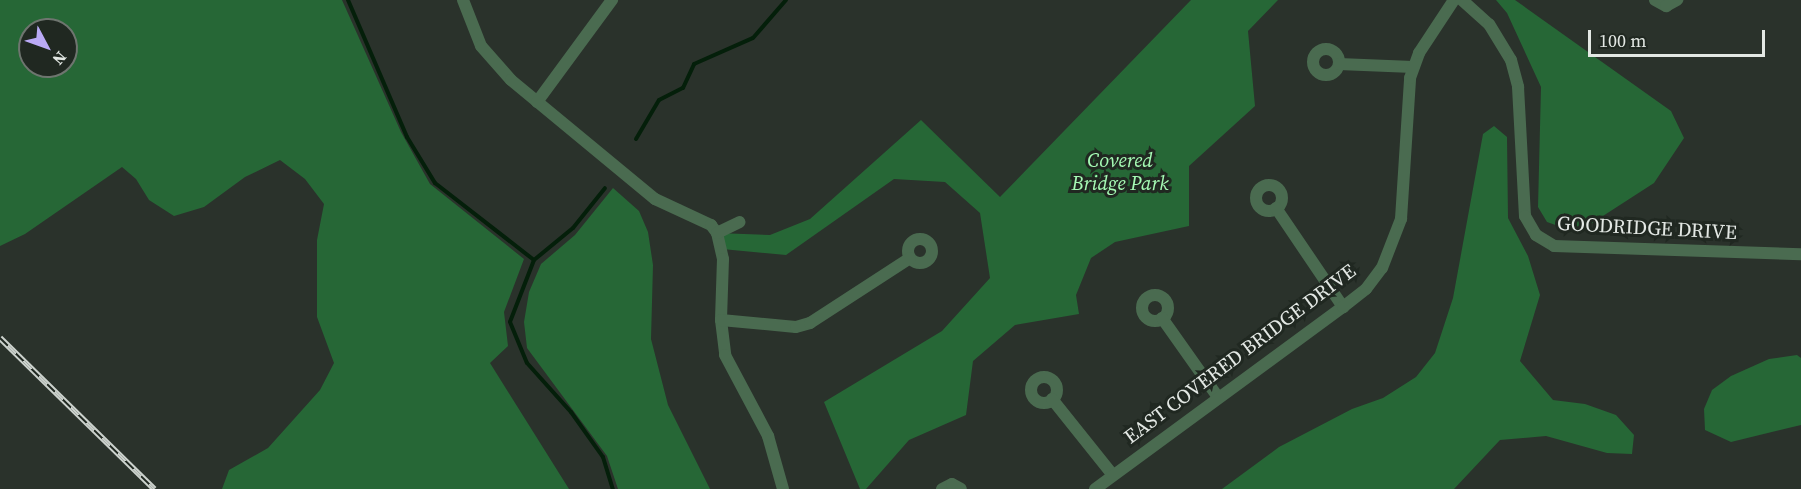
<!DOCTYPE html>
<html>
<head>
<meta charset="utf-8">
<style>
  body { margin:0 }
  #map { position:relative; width:1801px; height:489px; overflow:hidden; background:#2a322b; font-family:"Source Serif 4",serif }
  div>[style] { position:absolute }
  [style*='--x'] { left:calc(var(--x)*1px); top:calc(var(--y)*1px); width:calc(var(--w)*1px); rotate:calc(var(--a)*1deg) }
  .green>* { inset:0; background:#266736 }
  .stream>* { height:4px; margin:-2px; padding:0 2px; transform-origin:2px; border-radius:2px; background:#041f0a }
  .minor>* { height:12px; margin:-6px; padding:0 6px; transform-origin:6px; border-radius:6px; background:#4a6b50 }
  .minor>.ring { margin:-6px; padding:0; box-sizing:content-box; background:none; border:12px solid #4a6b50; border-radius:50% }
  .rail>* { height:6px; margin-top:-3px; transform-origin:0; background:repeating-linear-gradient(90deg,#202821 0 11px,#ccd2cd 0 22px); box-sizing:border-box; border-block:2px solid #ccd2cd }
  span { translate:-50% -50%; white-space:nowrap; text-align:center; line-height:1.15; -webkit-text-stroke:6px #202821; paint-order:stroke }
  .park-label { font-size:20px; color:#a6fbb5; font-style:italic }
  .street-label { font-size:20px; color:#e3e8e4 }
  .north { position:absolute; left:18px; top:18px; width:60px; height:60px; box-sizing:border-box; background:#202821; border:2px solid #6e756f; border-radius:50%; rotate:131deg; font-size:16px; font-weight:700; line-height:24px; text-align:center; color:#e3e8e4 }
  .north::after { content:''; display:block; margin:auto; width:21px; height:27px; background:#baaaf6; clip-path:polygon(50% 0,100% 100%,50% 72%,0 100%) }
  .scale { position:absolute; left:1588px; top:30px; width:177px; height:27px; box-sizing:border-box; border:3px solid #e3e8e4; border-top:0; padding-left:8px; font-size:18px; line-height:21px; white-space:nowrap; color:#e3e8e4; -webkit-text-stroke:4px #202821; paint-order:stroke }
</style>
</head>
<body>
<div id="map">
  <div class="green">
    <i style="clip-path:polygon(evenodd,0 0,342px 0,401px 132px,430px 184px,524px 259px,504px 312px,508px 346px,490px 363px,569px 489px,222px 489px,229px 470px,268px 448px,320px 390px,334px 363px,317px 317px,317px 240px,324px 204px,305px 179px,280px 160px,245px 177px,204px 207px,174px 216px,149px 200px,136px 179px,122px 167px,25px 234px,0 246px,0 0,30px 30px,66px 30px,66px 66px,30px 66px,30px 30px)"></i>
    <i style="clip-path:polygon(1191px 0,1278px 0,1248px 31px,1255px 106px,1189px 166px,1189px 226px,1115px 242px,1091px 258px,1076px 295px,1079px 314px,1015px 325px,973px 361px,966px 415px,909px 440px,866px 489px,860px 489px,824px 402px,942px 331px,990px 278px,980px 213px,945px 182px,894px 179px,786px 255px,722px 249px,717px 233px,770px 235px,810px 219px,921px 120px,1000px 197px)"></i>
    <i style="clip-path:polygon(1496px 0,1515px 0,1671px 111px,1684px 138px,1654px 183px,1589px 225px,1564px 228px,1547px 222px,1538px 207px,1541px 87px,1507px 13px)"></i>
    <i style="clip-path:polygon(1494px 126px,1507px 137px,1508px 218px,1528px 256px,1540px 295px,1520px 361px,1553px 400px,1585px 404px,1616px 415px,1634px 435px,1632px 454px,1607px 453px,1546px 436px,1500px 440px,1454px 489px,1222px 489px,1279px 447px,1352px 409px,1383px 398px,1416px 377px,1435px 353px,1453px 298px,1483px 134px)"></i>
    <i style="clip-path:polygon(613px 188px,639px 211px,648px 232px,653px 265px,651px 339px,668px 405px,710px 489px,618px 489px,607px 456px,527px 348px,524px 322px,529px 292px,541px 264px,575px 235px)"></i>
    <i style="clip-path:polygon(1797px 355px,1801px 358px,1801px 425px,1731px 442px,1705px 430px,1704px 409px,1712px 390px,1731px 376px,1769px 359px)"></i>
  </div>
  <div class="stream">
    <i style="--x:348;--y:0;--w:149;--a:66.7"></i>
    <i style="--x:407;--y:137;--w:54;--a:58.7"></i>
    <i style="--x:435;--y:183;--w:125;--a:37.9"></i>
    <i style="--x:534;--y:260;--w:66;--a:111.2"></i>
    <i style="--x:510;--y:322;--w:44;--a:67.5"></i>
    <i style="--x:527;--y:363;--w:66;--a:48.1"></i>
    <i style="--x:571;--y:412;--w:55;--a:54.6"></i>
    <i style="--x:603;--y:457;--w:34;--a:73"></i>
    <i style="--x:636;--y:139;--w:45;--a:-59.5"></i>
    <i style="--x:659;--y:100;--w:27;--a:-27"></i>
    <i style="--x:683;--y:88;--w:26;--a:-65"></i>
    <i style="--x:694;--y:64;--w:64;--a:-23.8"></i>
    <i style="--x:753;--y:38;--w:50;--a:-49"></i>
    <i style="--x:534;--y:260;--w:50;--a:-39.4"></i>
    <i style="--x:573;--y:228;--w:51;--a:-51.3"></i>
  </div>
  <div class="minor">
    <i style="--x:463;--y:0;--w:49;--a:68.6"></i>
    <i style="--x:481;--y:46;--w:45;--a:48.6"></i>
    <i style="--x:511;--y:80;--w:187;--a:39.6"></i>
    <i style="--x:655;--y:199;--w:62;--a:24.9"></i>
    <i style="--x:711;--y:225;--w:10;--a:53"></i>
    <i style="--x:717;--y:233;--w:27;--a:77"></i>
    <i style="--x:723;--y:259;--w:61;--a:91.9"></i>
    <i style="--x:721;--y:320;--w:35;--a:83"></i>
    <i style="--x:725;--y:355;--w:92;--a:62"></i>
    <i style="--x:768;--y:436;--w:55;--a:74.2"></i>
    <i style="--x:1462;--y:0;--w:36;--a:42"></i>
    <i style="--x:1489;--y:24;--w:42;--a:58.6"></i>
    <i style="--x:1511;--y:60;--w:28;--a:75"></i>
    <i style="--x:1518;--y:87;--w:129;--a:86.9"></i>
    <i style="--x:1525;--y:216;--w:22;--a:60"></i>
    <i style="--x:1536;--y:235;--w:21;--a:31"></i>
    <i style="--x:1554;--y:246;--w:247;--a:1.9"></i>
    <i style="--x:1655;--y:0;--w:13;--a:29"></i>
    <i style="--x:1666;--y:6;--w:13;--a:-29"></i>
    <i class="ring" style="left:1313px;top:49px;width:14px;height:14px"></i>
    <i style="--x:1339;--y:64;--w:74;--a:2.3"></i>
    <i style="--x:537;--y:102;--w:127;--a:-53.7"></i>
    <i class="ring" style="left:1256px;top:185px;width:14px;height:14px"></i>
    <i style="--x:1276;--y:208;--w:120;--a:55.9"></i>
    <i style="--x:717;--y:233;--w:25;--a:-26"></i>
    <i class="ring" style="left:908px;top:239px;width:12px;height:12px"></i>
    <i class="ring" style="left:1142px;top:295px;width:14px;height:14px"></i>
    <i style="--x:1162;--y:318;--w:97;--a:54.7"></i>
    <i style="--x:721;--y:320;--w:75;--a:5.3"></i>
    <i style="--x:796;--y:327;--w:15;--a:-16"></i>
    <i style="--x:810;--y:323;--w:119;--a:-33"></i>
    <i class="ring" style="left:1031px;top:377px;width:14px;height:14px"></i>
    <i style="--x:1052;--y:399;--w:96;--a:51.3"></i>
    <i style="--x:942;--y:489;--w:11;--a:-27"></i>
    <i style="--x:952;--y:484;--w:10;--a:29"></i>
    <i style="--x:1095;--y:489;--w:308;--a:-36.3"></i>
    <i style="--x:1343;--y:307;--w:29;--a:-38"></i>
    <i style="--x:1366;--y:289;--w:26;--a:-53"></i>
    <i style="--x:1382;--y:268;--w:53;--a:-68.8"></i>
    <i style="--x:1401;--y:219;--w:141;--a:-86.3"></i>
    <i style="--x:1410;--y:78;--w:27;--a:-70"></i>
    <i style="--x:1419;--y:53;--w:64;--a:-56.6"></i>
  </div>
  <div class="rail">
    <i style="--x:0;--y:338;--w:216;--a:44.4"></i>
  </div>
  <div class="park-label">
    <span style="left:1120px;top:172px">Covered<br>Bridge Park</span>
  </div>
  <div class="street-label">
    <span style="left:1647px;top:228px;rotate:3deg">GOODRIDGE DRIVE</span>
    <span style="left:1240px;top:354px;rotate:-37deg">EAST COVERED BRIDGE DRIVE</span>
  </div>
  <div class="north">N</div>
  <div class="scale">100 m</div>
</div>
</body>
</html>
